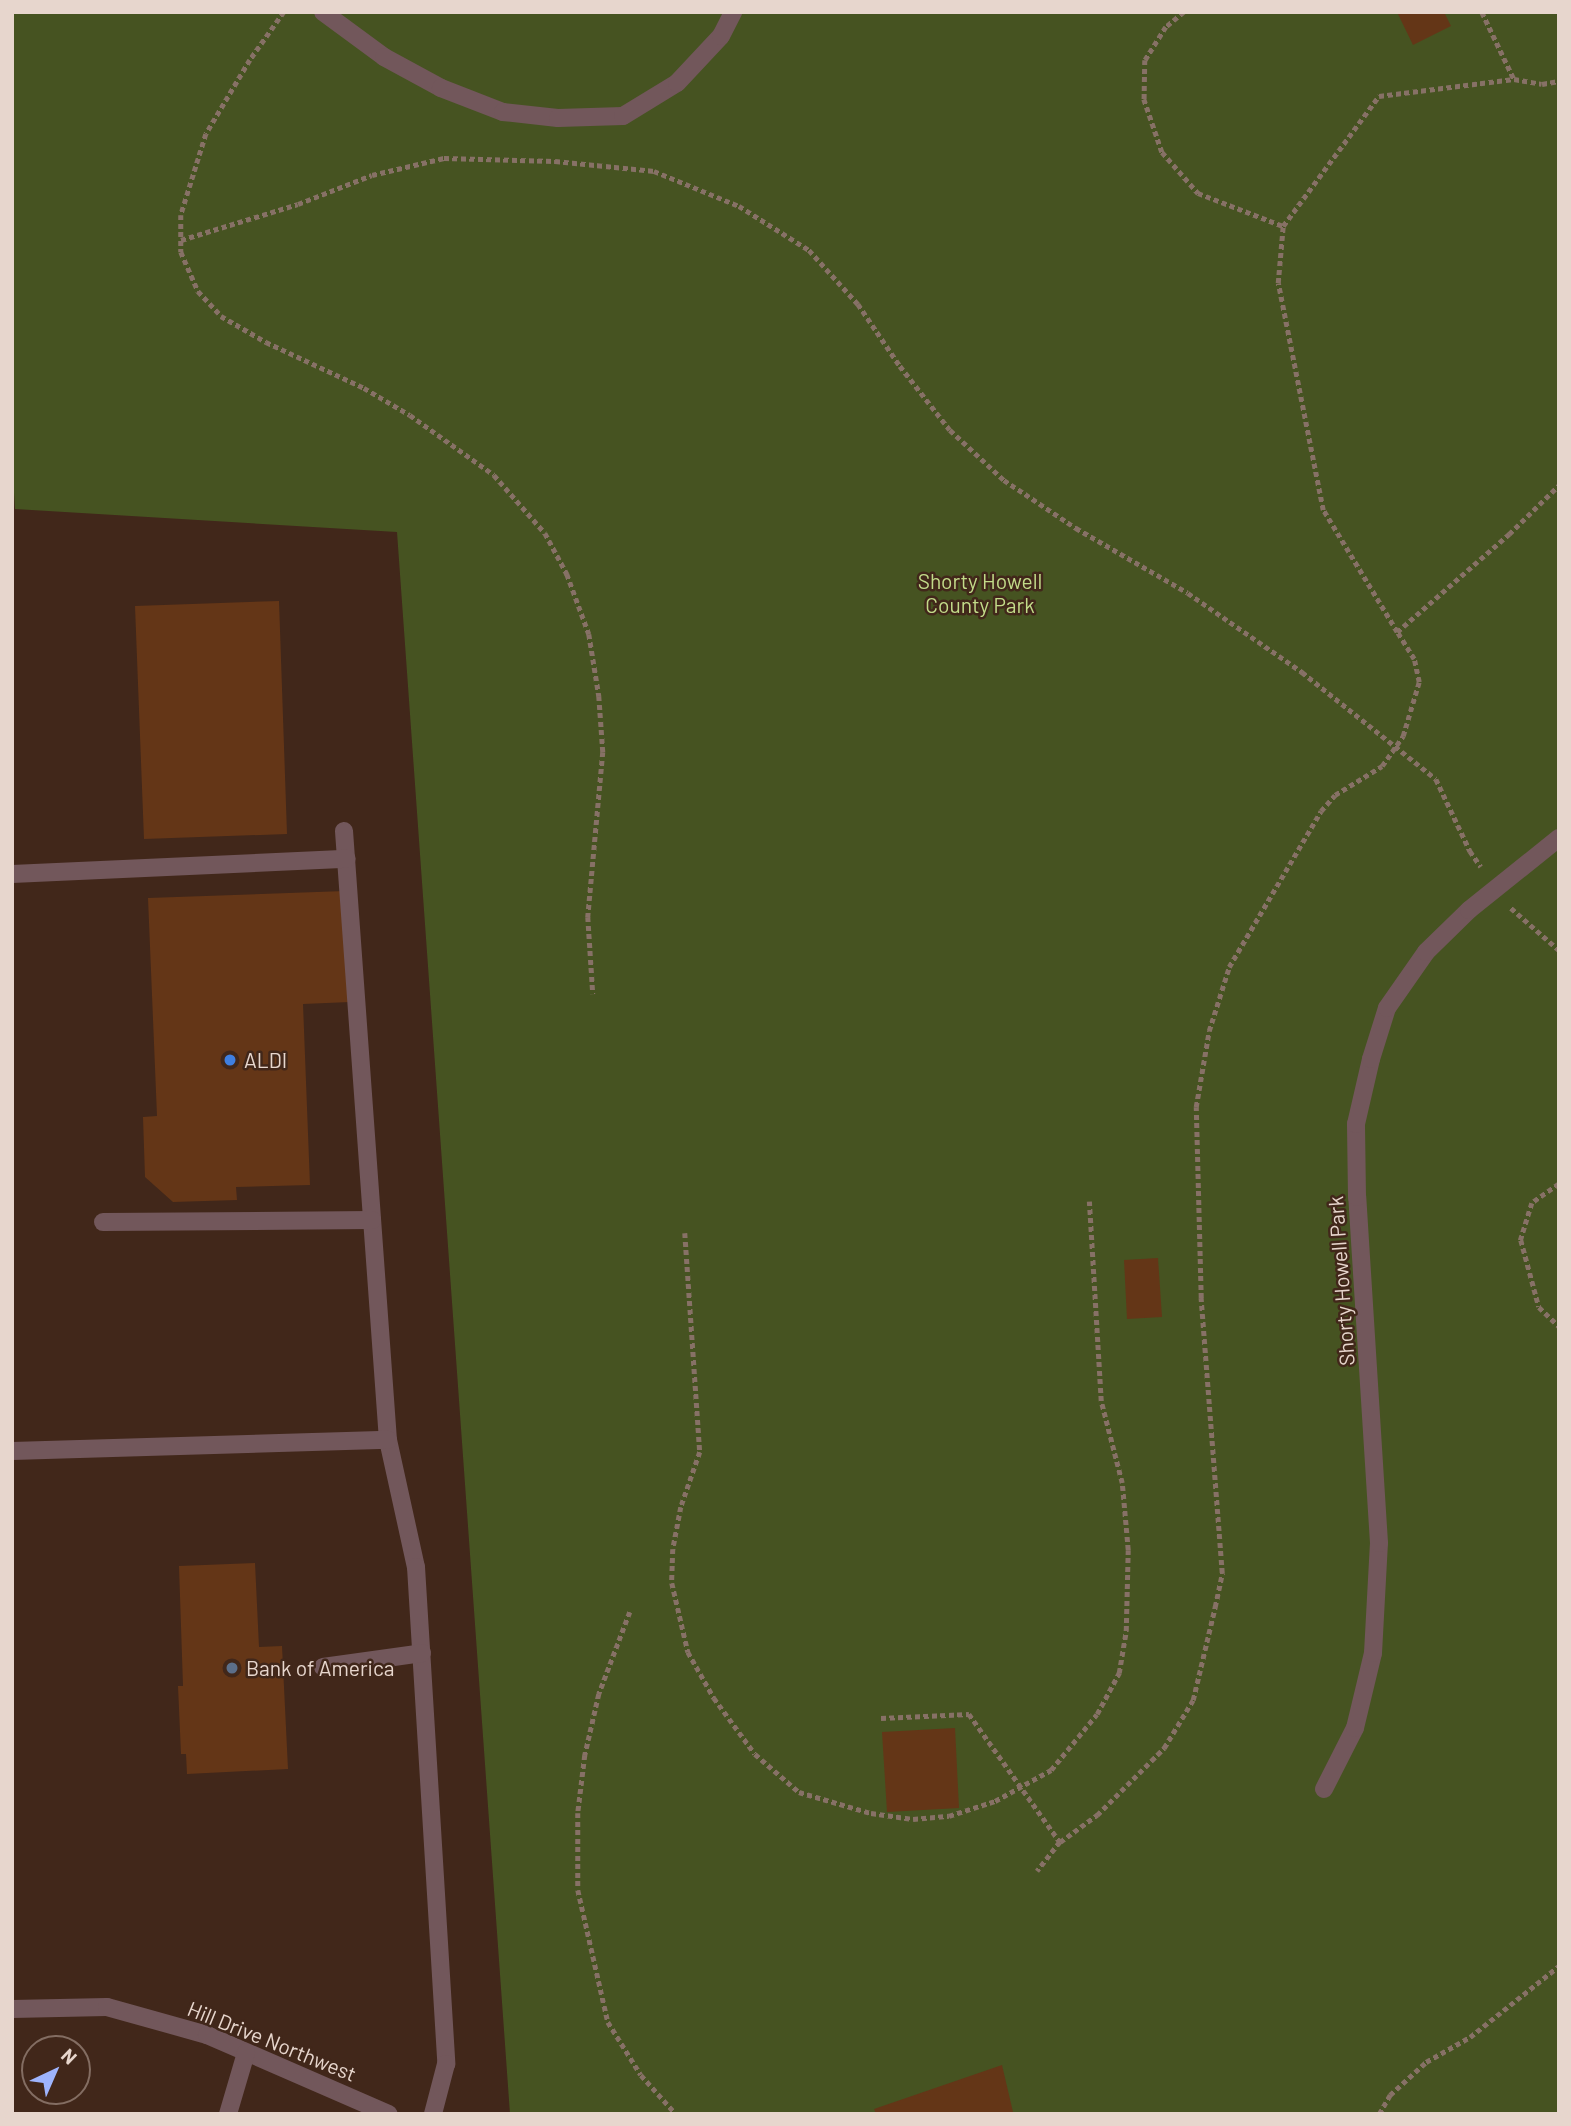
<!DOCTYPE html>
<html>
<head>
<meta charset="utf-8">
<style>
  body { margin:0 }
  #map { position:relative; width:1571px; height:2126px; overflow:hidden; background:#41271a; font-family:Barlow,sans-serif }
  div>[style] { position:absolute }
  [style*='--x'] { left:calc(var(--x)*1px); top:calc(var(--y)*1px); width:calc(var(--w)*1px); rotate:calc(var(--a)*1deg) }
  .green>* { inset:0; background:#465321 }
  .building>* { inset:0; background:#643617 }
  .path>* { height:4.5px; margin-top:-2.25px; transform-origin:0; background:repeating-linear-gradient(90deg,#877166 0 5px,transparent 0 8.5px) }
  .minor>* { height:18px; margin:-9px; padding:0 9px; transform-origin:9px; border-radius:9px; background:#72575b }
  .dots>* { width:19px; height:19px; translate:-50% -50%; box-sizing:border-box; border:4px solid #41271a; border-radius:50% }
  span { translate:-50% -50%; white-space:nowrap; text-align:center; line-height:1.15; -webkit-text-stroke:5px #41271a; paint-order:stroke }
  .park-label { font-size:21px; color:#c2db89 }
  .poi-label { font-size:21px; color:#e7d6cd }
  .left { translate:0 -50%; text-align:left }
  .street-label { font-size:21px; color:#e7d6cd }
  .frame { position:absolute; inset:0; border:14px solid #e7d6cd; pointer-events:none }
  .north { position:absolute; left:21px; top:2035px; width:70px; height:70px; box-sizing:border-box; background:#41271a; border:2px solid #836d62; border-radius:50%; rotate:44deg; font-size:19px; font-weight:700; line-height:28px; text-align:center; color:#e7d6cd }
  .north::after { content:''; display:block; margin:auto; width:24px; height:32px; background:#9eb4fd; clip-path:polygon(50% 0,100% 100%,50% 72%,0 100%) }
</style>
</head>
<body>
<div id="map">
  <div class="green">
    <i style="clip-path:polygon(12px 12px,1559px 12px,1559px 2114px,510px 2114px,397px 532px,15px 509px,12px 461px)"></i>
  </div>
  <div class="building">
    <i style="clip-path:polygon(1397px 12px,1444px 12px,1451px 26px,1413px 45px)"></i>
    <i style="clip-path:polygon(279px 601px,287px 834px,144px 839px,135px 606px)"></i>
    <i style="clip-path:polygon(345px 891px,350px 1002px,303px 1004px,310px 1185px,236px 1187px,237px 1200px,173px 1202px,145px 1177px,143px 1117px,157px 1116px,148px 898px)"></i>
    <i style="clip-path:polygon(1158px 1258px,1162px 1317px,1127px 1319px,1124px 1260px)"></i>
    <i style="clip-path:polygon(255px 1563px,259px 1647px,282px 1646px,288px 1769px,187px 1774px,186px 1754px,181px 1754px,178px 1686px,183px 1686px,179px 1566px)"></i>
    <i style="clip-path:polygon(955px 1728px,959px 1808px,887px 1812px,882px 1732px)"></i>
    <i style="clip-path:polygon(1002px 2065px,1013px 2112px,876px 2114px,874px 2109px)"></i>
  </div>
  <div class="path">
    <i style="--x:284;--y:12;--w:59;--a:125.3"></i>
    <i style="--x:250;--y:60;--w:86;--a:120.7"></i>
    <i style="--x:206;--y:134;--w:85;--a:107.2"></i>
    <i style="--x:181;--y:215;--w:37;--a:90"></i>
    <i style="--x:181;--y:252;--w:43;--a:66.4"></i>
    <i style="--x:198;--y:291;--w:34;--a:47"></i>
    <i style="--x:221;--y:316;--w:52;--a:30"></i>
    <i style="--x:266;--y:342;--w:108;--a:25.1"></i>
    <i style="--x:364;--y:388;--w:53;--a:30.4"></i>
    <i style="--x:410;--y:415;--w:103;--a:35.5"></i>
    <i style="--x:494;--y:475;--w:77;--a:48.7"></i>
    <i style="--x:545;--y:533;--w:47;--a:61.8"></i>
    <i style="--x:567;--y:574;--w:64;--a:69.9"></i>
    <i style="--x:589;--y:634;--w:63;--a:80.8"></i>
    <i style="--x:599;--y:696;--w:56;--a:85.9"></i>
    <i style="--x:603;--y:752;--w:166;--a:95.2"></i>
    <i style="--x:588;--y:917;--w:77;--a:86.3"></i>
    <i style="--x:1184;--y:12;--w:23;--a:140"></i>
    <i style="--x:1166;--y:27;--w:39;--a:122"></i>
    <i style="--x:1145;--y:60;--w:39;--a:91"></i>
    <i style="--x:1144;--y:99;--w:56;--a:71.2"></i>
    <i style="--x:1162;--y:152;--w:55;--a:48.7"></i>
    <i style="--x:1198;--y:193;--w:91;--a:21.2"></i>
    <i style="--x:1482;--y:12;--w:74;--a:64.5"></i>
    <i style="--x:1514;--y:79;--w:28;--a:10"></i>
    <i style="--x:1542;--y:84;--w:17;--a:-10"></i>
    <i style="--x:181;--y:240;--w:122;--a:-17.1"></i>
    <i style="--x:298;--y:204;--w:79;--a:-21.4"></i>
    <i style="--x:372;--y:175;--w:74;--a:-13.3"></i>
    <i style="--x:444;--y:158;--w:111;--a:1.5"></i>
    <i style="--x:555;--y:161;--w:100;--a:5.8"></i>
    <i style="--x:654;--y:171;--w:92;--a:22.4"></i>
    <i style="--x:739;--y:206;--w:83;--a:32.2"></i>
    <i style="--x:809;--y:250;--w:73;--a:47.8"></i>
    <i style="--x:858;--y:304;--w:75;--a:55.9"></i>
    <i style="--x:900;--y:366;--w:81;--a:52"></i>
    <i style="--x:950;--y:430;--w:74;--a:42.8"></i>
    <i style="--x:1004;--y:480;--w:87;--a:33.7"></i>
    <i style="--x:1076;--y:528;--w:129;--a:30.1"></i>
    <i style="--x:1188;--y:593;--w:139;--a:34.7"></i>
    <i style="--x:1302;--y:672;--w:171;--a:38.6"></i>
    <i style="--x:1436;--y:779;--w:80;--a:64.7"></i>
    <i style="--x:1470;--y:851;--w:19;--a:55"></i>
    <i style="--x:1397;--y:632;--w:143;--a:-121.2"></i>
    <i style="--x:1323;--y:510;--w:231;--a:-101.2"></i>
    <i style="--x:1278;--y:283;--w:57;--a:-85"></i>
    <i style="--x:1283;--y:226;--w:162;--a:-53.6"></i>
    <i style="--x:1379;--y:96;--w:136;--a:-7.2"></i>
    <i style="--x:1511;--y:908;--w:64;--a:41.2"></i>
    <i style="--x:1559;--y:1184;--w:33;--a:145"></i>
    <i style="--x:1532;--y:1203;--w:39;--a:107"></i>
    <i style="--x:1521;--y:1240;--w:69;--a:75"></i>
    <i style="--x:1539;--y:1307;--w:28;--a:44"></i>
    <i style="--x:685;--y:1233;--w:220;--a:86.1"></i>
    <i style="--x:700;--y:1452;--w:58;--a:109.1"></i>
    <i style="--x:681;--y:1507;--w:43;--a:100.8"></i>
    <i style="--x:673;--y:1549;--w:34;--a:92"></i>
    <i style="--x:672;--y:1583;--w:71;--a:76.9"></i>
    <i style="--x:688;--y:1652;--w:53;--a:60.5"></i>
    <i style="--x:714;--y:1698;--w:69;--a:53.8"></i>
    <i style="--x:755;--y:1754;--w:58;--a:40.8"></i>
    <i style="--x:799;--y:1792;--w:75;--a:16.3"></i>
    <i style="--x:871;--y:1813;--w:42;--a:8.1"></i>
    <i style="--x:913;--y:1819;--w:36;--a:-5"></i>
    <i style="--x:949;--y:1816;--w:48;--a:-18.1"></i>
    <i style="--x:995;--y:1801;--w:64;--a:-29"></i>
    <i style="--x:1051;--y:1770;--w:72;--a:-50.6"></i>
    <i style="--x:1097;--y:1714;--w:47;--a:-61.8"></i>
    <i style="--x:1119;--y:1673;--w:43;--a:-80.5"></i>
    <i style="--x:1126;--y:1631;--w:81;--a:-88.6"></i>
    <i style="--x:1128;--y:1550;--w:67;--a:-95.1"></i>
    <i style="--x:1122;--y:1483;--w:85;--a:-104.4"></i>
    <i style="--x:1101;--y:1401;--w:200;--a:-93.4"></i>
    <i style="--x:630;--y:1612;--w:88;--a:110.7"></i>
    <i style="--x:599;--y:1694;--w:63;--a:102.9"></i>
    <i style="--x:585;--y:1755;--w:58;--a:96.9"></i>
    <i style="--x:578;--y:1813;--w:77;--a:90"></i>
    <i style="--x:578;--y:1890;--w:135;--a:77.2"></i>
    <i style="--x:608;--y:2022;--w:62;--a:58.1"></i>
    <i style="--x:641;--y:2075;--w:52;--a:48.1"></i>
    <i style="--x:881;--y:1718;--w:88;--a:-2.6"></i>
    <i style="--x:969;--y:1714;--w:157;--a:54.6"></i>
    <i style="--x:1060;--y:1842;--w:37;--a:128"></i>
    <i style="--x:1060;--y:1842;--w:46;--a:-36.1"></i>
    <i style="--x:1097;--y:1815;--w:95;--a:-45"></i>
    <i style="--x:1164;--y:1748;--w:56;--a:-58.9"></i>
    <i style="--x:1193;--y:1700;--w:96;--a:-76.7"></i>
    <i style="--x:1215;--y:1607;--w:35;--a:-78"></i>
    <i style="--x:1222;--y:1573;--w:276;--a:-94.4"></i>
    <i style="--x:1201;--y:1298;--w:191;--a:-91.5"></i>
    <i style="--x:1196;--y:1107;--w:77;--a:-80.3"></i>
    <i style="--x:1209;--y:1031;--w:67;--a:-72.6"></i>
    <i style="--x:1229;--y:967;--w:181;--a:-59.5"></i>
    <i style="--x:1321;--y:811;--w:21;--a:-49"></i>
    <i style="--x:1335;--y:795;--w:55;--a:-31.7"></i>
    <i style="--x:1382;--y:766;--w:37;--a:-55"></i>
    <i style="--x:1403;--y:736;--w:56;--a:-73.5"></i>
    <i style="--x:1419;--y:682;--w:24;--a:-102"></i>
    <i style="--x:1414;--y:659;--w:32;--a:-122"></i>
    <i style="--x:1397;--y:632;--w:149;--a:-41.2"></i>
    <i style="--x:1509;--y:534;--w:70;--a:-44.4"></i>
    <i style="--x:1379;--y:2114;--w:22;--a:-60"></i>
    <i style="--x:1390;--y:2095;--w:49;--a:-42.5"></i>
    <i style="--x:1426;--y:2062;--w:51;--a:-29.6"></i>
    <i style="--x:1470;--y:2037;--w:114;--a:-38.6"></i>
  </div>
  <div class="minor">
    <i style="--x:323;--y:12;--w:76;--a:36.4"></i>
    <i style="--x:384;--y:57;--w:65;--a:28.5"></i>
    <i style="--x:441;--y:88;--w:66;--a:21.2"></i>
    <i style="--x:503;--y:112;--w:55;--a:6.2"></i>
    <i style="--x:558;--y:118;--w:65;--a:-1.8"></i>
    <i style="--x:623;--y:116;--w:63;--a:-31.4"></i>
    <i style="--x:677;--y:83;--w:64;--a:-46.9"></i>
    <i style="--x:721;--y:36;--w:27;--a:-63"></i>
    <i style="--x:344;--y:831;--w:611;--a:85.87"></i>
    <i style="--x:388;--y:1440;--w:130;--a:77.6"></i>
    <i style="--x:416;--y:1567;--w:498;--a:86.5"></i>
    <i style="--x:446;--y:2064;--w:52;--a:104.6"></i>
    <i style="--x:12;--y:874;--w:335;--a:-2.6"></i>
    <i style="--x:103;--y:1222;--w:269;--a:-0.4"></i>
    <i style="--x:12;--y:1451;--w:376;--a:-1.7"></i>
    <i style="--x:323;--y:1667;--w:100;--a:-8"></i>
    <i style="--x:1324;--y:1789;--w:68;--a:-63.1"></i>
    <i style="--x:1355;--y:1728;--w:77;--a:-76.5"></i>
    <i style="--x:1373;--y:1653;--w:110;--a:-86.9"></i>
    <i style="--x:1379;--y:1543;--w:347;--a:-93.6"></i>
    <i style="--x:1357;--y:1197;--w:73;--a:-90.8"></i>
    <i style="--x:1356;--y:1124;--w:67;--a:-77"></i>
    <i style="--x:1371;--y:1059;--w:53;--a:-72.6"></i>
    <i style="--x:1387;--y:1008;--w:68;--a:-55.1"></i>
    <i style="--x:1426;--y:952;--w:60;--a:-44.3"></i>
    <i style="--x:1469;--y:910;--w:115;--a:-38.7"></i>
    <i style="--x:12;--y:2009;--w:95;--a:-1.2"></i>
    <i style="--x:107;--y:2007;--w:104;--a:15.6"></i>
    <i style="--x:207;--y:2035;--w:198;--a:23.5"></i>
    <i style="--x:228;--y:2114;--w:64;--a:-73.6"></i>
  </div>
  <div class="dots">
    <i style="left:230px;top:1060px;background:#3f7fe0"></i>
    <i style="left:232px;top:1668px;background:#5c6f8a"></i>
  </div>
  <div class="park-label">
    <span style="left:980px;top:593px">Shorty Howell<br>County Park</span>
  </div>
  <div class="poi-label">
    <span class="left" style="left:244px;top:1060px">ALDI</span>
    <span class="left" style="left:246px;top:1668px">Bank of America</span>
  </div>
  <div class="street-label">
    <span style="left:1341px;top:1281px;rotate:-94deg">Shorty Howell Park</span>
    <span style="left:272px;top:2041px;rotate:22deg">Hill Drive Northwest</span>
  </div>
  <div class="frame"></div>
  <div class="north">N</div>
</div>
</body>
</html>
